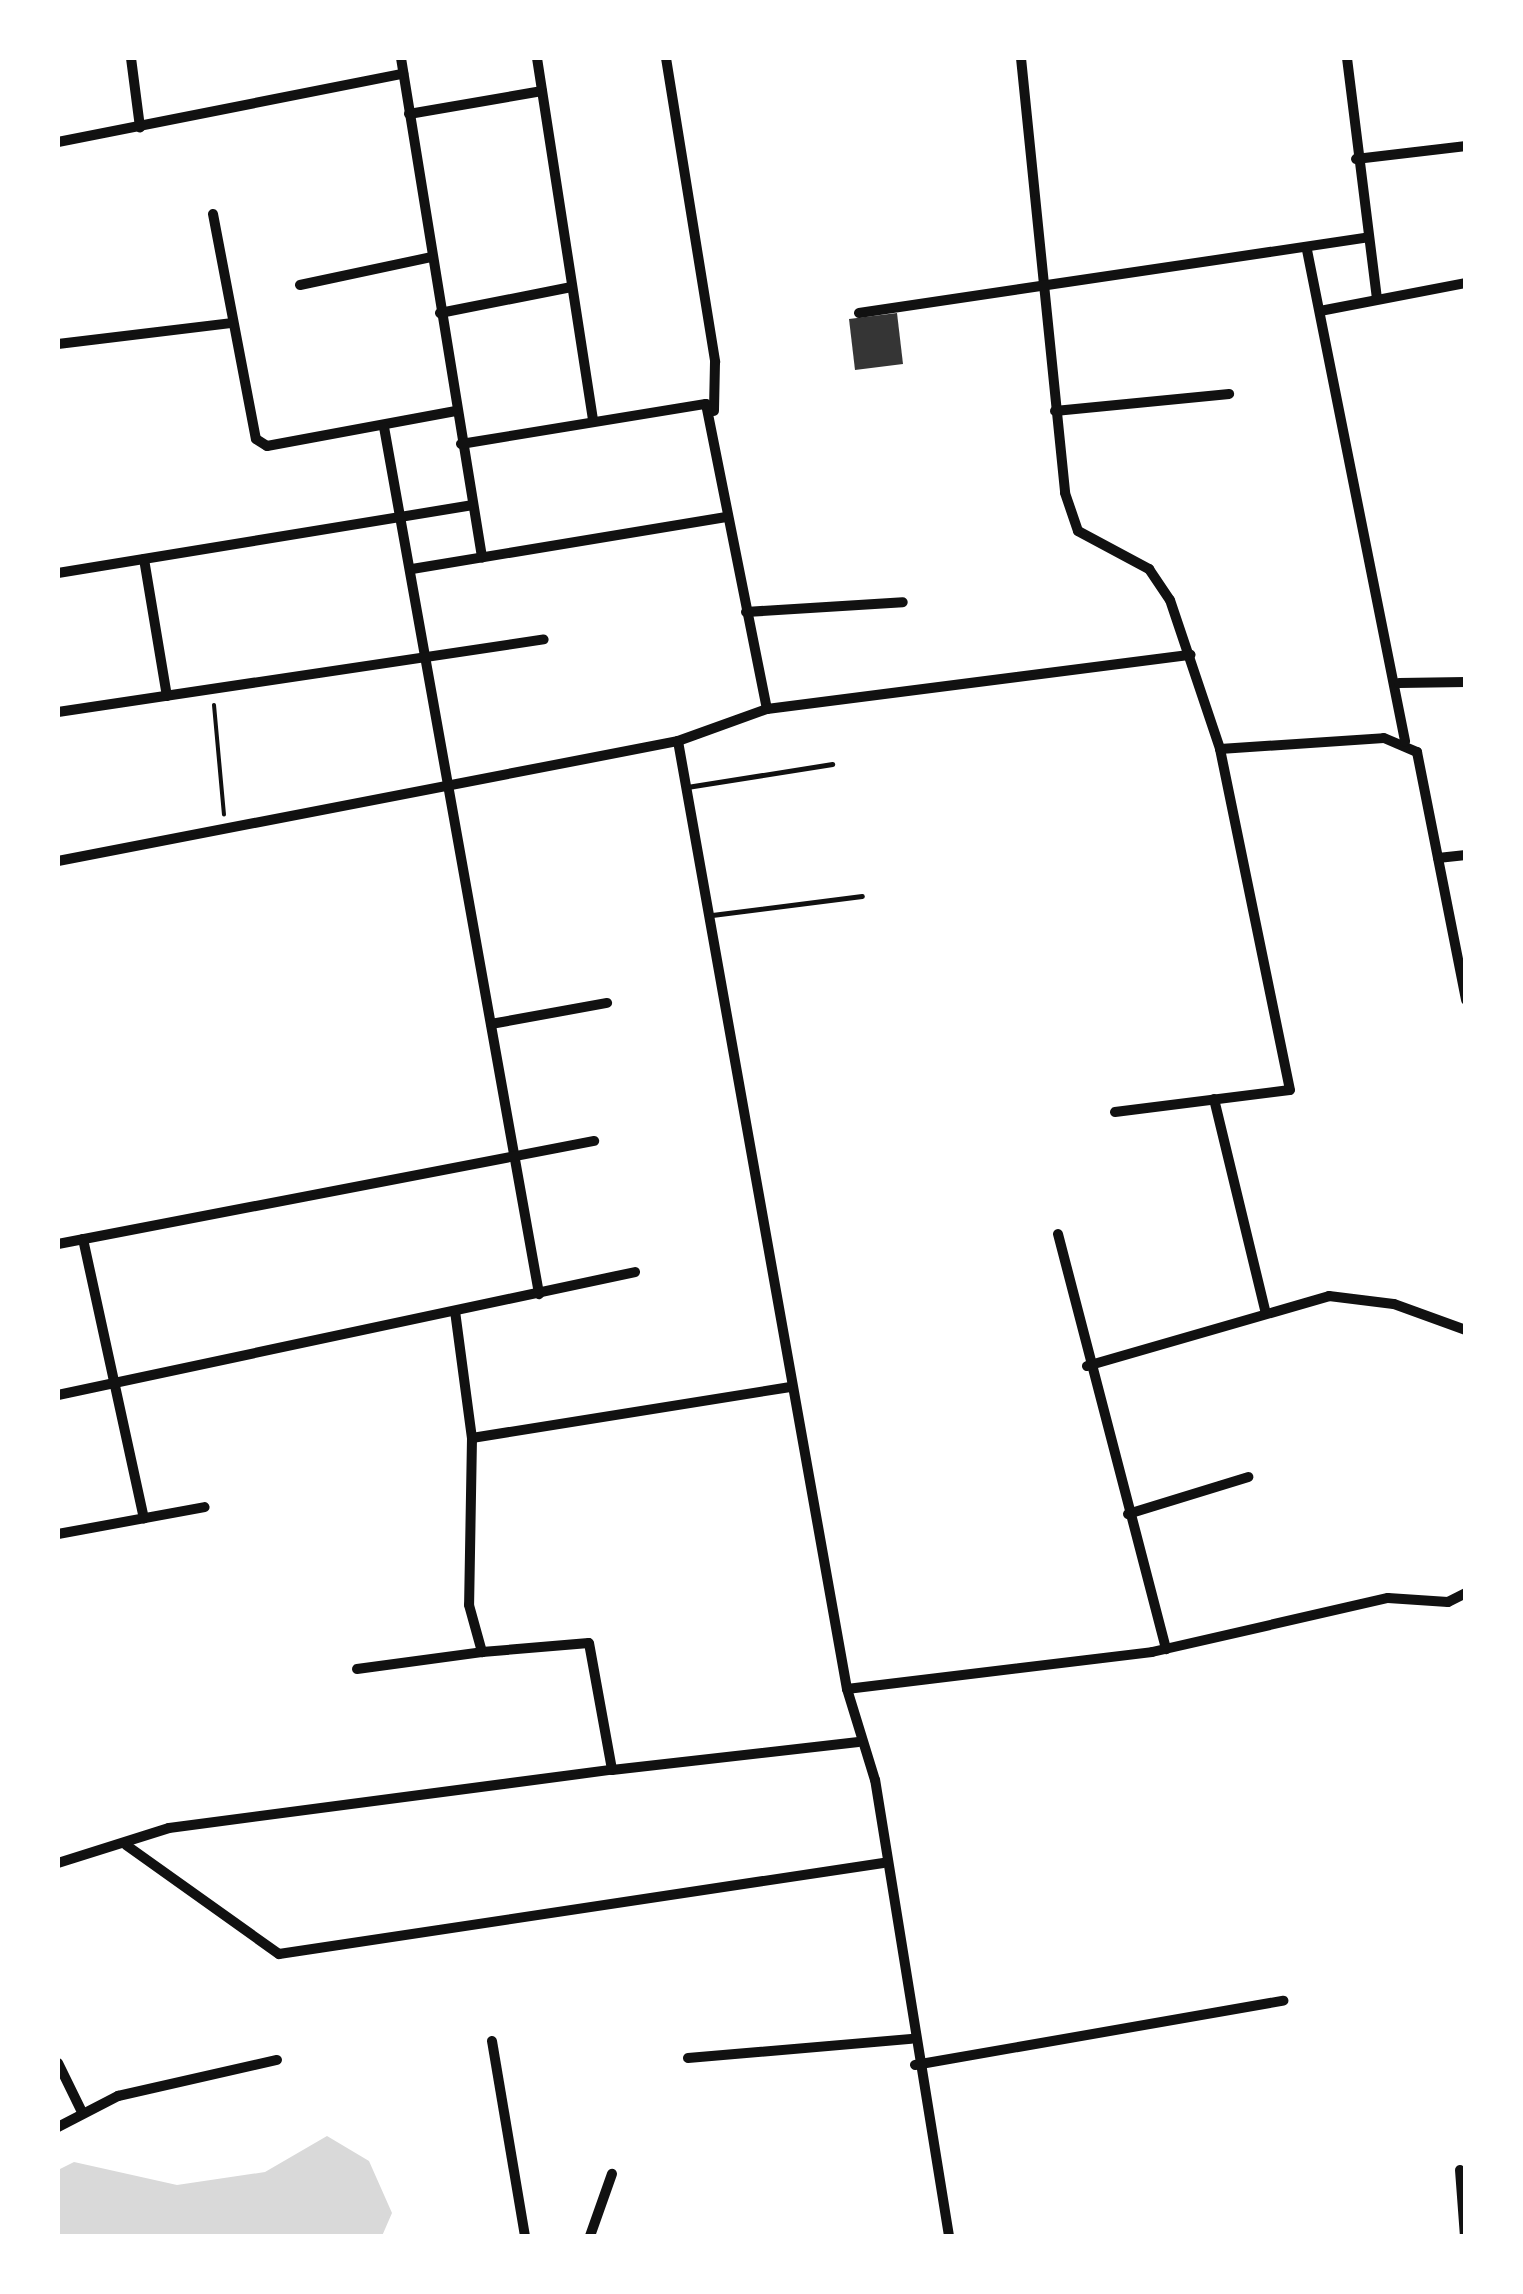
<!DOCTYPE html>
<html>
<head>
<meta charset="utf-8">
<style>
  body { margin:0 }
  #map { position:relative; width:1523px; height:2294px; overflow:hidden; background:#fff; font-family:Lato,sans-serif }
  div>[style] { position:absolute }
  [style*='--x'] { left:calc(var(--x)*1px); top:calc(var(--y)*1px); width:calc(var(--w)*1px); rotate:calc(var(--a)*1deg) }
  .water>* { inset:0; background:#d9d9d9 }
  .building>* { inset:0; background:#353535 }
  .path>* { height:4px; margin:-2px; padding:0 2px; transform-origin:2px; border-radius:2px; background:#111 }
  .service>* { height:5px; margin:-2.5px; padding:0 2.5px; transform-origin:2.5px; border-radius:2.5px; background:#111 }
  .minor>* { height:10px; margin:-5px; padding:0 5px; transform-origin:5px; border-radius:5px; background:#111 }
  span { translate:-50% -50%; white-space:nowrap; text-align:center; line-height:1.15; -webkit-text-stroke:8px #fff; paint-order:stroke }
  .frame { position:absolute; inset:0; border:60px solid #fff; pointer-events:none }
</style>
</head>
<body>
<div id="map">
  <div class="water">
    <i style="clip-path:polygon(327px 2136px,369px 2161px,392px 2213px,382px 2236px,58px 2236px,58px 2170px,74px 2162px,177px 2185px,265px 2172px)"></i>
  </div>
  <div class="building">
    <i style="clip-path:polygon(897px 313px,903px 364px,855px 370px,849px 319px)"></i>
  </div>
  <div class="path">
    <i style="--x:214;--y:705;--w:110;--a:84.8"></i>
  </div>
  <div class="service">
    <i style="--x:687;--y:787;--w:147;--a:-9"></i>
    <i style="--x:712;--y:915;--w:151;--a:-7.2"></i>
  </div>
  <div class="minor">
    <i style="--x:131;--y:58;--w:70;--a:82.6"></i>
    <i style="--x:401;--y:58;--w:506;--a:80.78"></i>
    <i style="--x:537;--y:58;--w:366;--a:81.2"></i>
    <i style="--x:666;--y:58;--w:308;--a:80.8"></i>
    <i style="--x:715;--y:362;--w:49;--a:91.2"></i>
    <i style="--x:1021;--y:58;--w:437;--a:84.2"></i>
    <i style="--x:1065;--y:493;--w:40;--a:71.1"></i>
    <i style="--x:1078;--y:531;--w:81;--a:28.2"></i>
    <i style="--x:1149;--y:569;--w:37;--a:56"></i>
    <i style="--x:1170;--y:600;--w:157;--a:71.4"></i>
    <i style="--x:1220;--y:749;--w:164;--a:-3.8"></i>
    <i style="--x:1384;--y:738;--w:36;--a:23"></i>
    <i style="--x:1417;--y:752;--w:253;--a:78.8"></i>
    <i style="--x:1347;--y:58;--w:243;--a:82.9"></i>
    <i style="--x:409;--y:114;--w:135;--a:-9.8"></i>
    <i style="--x:58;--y:142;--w:352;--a:-11.2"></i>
    <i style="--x:1356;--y:159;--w:111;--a:-6.7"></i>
    <i style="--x:213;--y:214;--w:229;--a:79.2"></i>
    <i style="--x:256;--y:439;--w:13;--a:32"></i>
    <i style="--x:267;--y:446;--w:192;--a:-10.5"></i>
    <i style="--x:1307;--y:250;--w:501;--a:78.71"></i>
    <i style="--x:300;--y:285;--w:135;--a:-12"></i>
    <i style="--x:1320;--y:311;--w:149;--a:-10.9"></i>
    <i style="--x:440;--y:313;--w:134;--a:-11.2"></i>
    <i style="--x:859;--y:313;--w:511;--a:-8.45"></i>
    <i style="--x:58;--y:344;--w:174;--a:-6.9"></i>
    <i style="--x:1055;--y:411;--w:175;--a:-5.6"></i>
    <i style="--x:384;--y:427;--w:881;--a:79.86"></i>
    <i style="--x:461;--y:444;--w:248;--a:-9.3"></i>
    <i style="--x:706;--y:404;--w:311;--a:78.7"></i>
    <i style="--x:144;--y:559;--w:139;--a:80.5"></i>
    <i style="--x:412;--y:569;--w:317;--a:-9.4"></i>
    <i style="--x:58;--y:573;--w:419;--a:-9.3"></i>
    <i style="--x:746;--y:612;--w:157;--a:-3.6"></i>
    <i style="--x:1399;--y:683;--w:67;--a:-0.9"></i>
    <i style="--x:58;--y:712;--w:491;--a:-8.5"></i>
    <i style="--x:1438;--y:858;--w:28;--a:-6"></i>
    <i style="--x:58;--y:861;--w:632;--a:-10.95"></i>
    <i style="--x:491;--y:1024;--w:118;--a:-10.3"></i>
    <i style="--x:1214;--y:1099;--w:217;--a:76.4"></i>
    <i style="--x:1115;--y:1112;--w:176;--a:-7.2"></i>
    <i style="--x:1290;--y:1090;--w:348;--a:-101.6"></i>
    <i style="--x:1058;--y:1234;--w:429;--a:75.4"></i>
    <i style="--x:83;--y:1239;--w:286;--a:77.7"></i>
    <i style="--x:58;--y:1244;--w:546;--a:-10.88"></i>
    <i style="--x:455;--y:1311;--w:128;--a:82.4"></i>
    <i style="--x:472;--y:1438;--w:167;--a:91"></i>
    <i style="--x:469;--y:1605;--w:49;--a:74.5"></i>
    <i style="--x:482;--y:1652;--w:107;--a:-4.8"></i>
    <i style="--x:589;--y:1643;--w:129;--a:79.7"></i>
    <i style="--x:612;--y:1770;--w:248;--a:-6.5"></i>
    <i style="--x:1087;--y:1366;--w:252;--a:-16.1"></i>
    <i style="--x:1329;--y:1296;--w:65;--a:7"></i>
    <i style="--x:1394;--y:1304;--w:77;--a:19.9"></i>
    <i style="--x:58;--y:1395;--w:590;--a:-12.03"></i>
    <i style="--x:472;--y:1438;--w:324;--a:-9.1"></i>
    <i style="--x:1128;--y:1514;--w:126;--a:-17.1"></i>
    <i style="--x:58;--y:1534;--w:149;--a:-10.4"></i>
    <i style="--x:357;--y:1669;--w:126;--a:-7.7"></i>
    <i style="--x:847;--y:1689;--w:307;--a:-6.9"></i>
    <i style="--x:1152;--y:1652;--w:242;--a:-12.9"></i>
    <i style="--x:1388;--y:1598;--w:60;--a:3.8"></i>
    <i style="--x:1448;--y:1602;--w:20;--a:-27"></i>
    <i style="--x:126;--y:1845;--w:188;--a:35.5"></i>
    <i style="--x:279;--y:1954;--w:611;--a:-8.57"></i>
    <i style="--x:58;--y:1863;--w:116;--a:-17.5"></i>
    <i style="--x:169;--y:1828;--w:447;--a:-7.5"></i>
    <i style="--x:492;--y:2041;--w:198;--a:80.4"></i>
    <i style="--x:688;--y:2058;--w:224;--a:-4.9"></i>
    <i style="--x:58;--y:2063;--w:52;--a:63.9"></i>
    <i style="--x:915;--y:2065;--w:374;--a:-9.9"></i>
    <i style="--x:58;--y:2127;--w:68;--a:-27.3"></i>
    <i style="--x:118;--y:2096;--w:163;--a:-12.8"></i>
    <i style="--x:1460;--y:2170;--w:66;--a:85.7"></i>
    <i style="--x:590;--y:2236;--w:66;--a:-70.5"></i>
    <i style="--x:949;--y:2236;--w:462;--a:-99.2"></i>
    <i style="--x:875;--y:1780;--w:95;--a:-107.1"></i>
    <i style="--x:847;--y:1689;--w:963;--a:-100.11"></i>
    <i style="--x:678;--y:741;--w:95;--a:-19.8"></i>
    <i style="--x:767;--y:709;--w:427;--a:-7.3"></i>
  </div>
  <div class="frame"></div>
</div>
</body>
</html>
